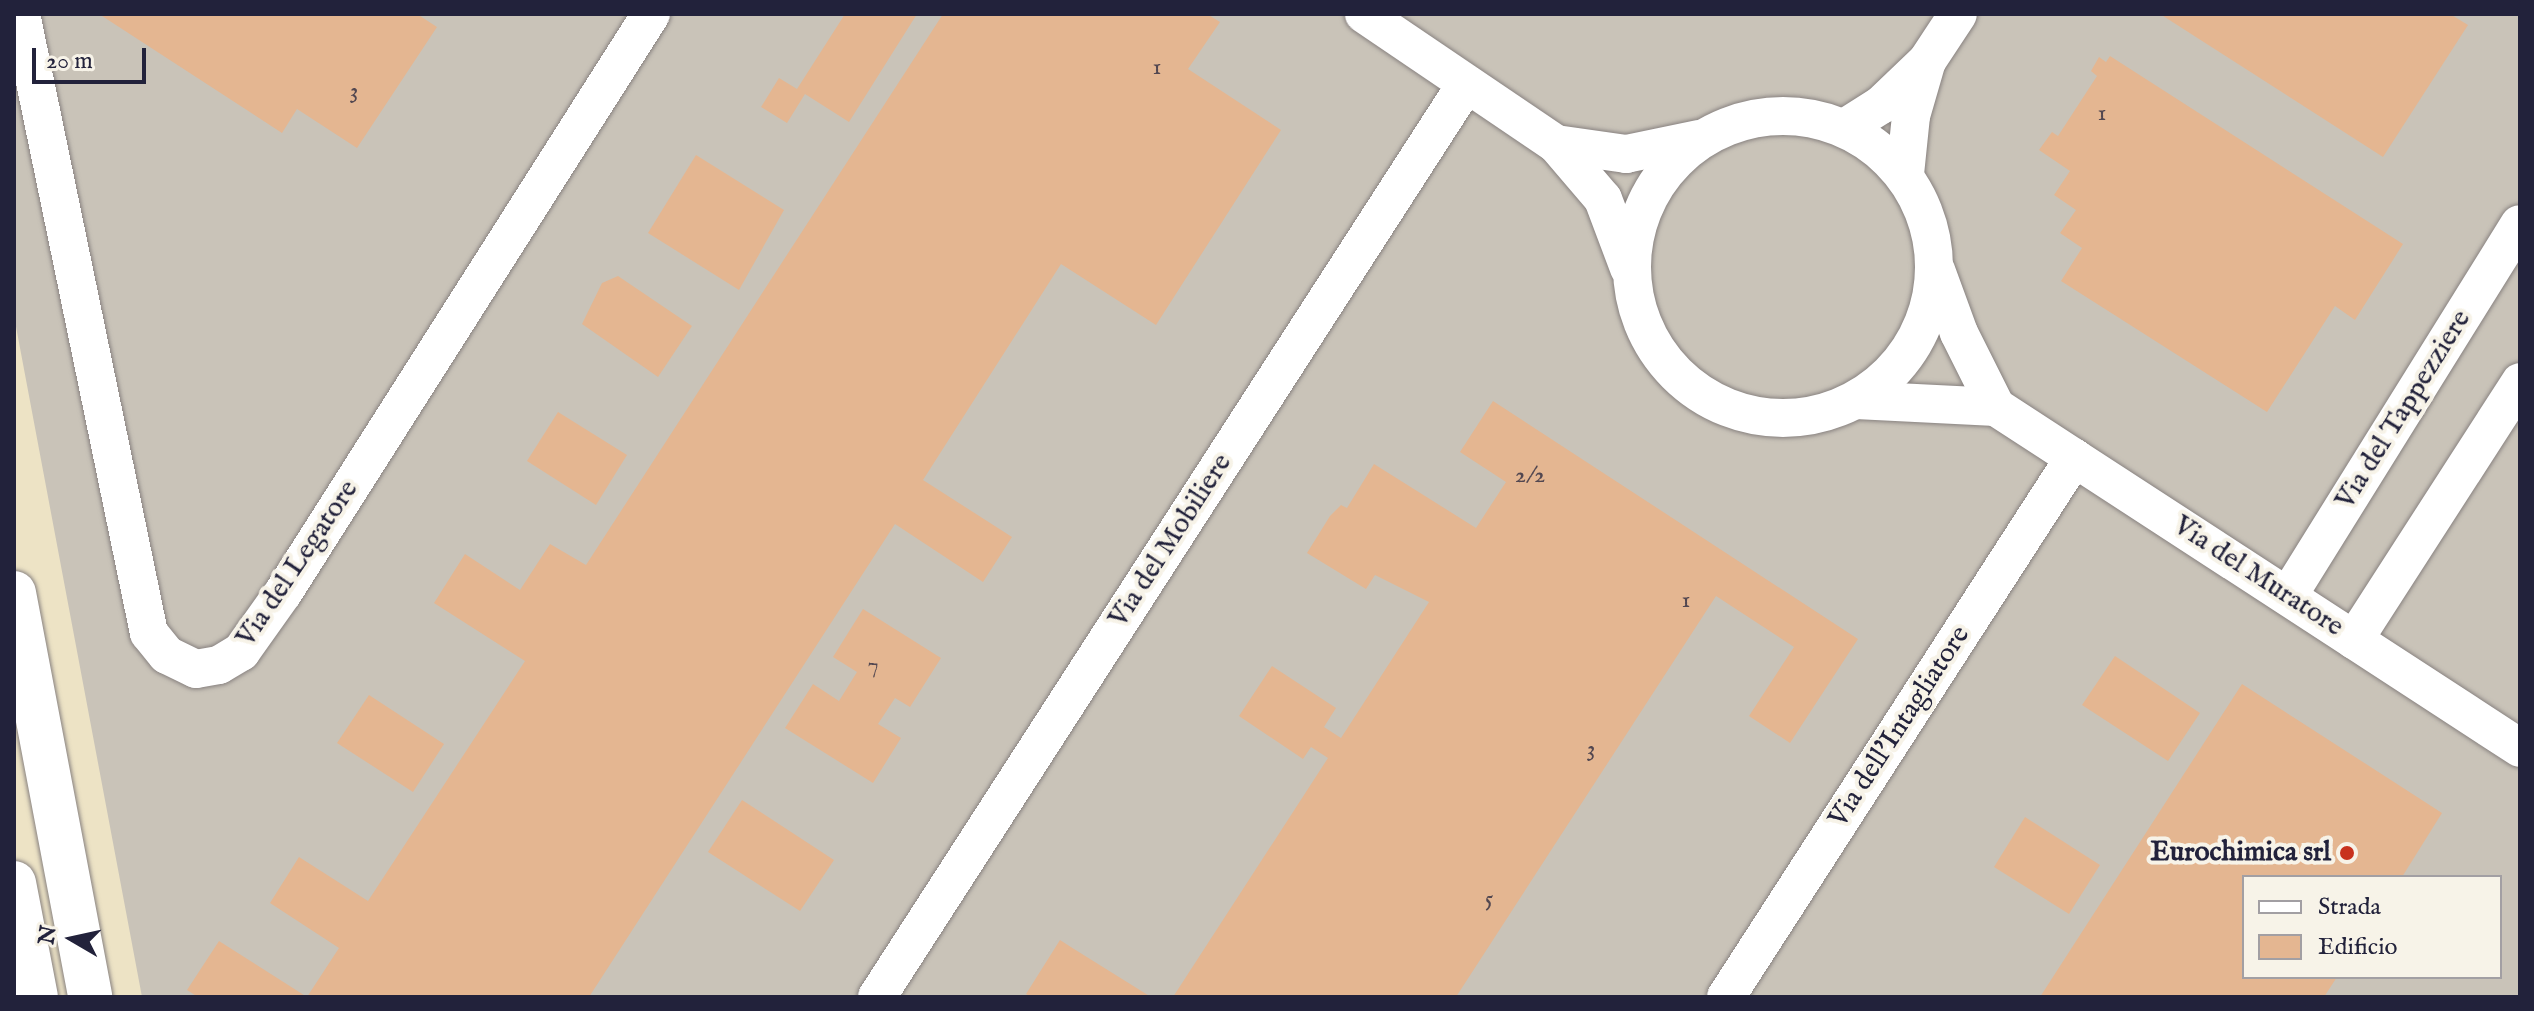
<!DOCTYPE html>
<html>
<head>
<meta charset="utf-8">
<style>
  body { margin:0 }
  #map { position:relative; width:2534px; height:1011px; overflow:hidden; background:#ede3c5; font-family:"IM FELL English",serif }
  div>[style] { position:absolute }
  [style*='--x'] { left:calc(var(--x)*1px); top:calc(var(--y)*1px); width:calc(var(--w)*1px); rotate:calc(var(--a)*1deg) }
  .industrial>* { inset:0; background:#c9c3b8 }
  .building>* { inset:0; background:#e4b691 }
  .roads { filter:drop-shadow(0 0 2px #888280) drop-shadow(0 0 2px #888280) }
  .minor>* { height:38px; margin:-19px; padding:0 19px; transform-origin:19px; border-radius:19px; background:#fff }
  .minor>.ring { margin:-19px; padding:0; box-sizing:content-box; background:none; border:38px solid #fff; border-radius:50% }
  .primary>* { height:44px; margin:-22px; padding:0 22px; transform-origin:22px; border-radius:22px; background:#fff }
  .dots>* { width:22px; height:22px; translate:-50% -50%; box-sizing:border-box; border:4px solid #f7f3e8; border-radius:50% }
  span { translate:-50% -50%; white-space:nowrap; text-align:center; line-height:1.15; -webkit-text-stroke:8px #f7f3e8; paint-order:stroke }
  .number-label { font-size:24px; color:#524750 }
  .number-label span { -webkit-text-stroke-width:0 }
  .street-label { font-size:28px; color:#22223b }
  .poi-label { font-size:28px; color:#22223b; font-weight:700 }
  .right { translate:-100% -50%; text-align:right }
  .frame { position:absolute; inset:0; border:16px solid #22223b; pointer-events:none }
  .legend { position:absolute; left:2242px; top:875px; width:260px; height:104px; box-sizing:border-box; background:#f7f3e8; border:2px solid #a29fa3; margin:0; padding:10px 14px; list-style:none; font-size:24px; color:#22223b }
  .legend li { display:flex; align-items:center; gap:16px; height:40px }
  .legend b { width:40px; border:2px solid #a29fa3 }
  .north { position:absolute; left:32px; top:899px; width:80px; height:80px; -webkit-text-stroke:6px #f7f3e8; paint-order:stroke; rotate:279deg; font-size:22px; font-weight:700; line-height:32px; text-align:center; color:#22223b }
  .north::after { content:''; display:block; margin:auto; width:28px; height:36px; background:#22223b; clip-path:polygon(50% 0,100% 100%,50% 72%,0 100%) }
  .scale { position:absolute; left:32px; top:48px; width:114px; height:36px; box-sizing:border-box; border:4px solid #22223b; border-top:0; padding-left:10px; font-size:24px; line-height:28px; white-space:nowrap; color:#22223b; -webkit-text-stroke:6px #f7f3e8; paint-order:stroke }
</style>
</head>
<body>
<div id="map">
  <div class="industrial">
    <i style="clip-path:polygon(evenodd,14px 14px,2520px 14px,2520px 997px,142px 997px,14px 316px,14px 14px,2244px 877px,2500px 877px,2500px 977px,2244px 977px,2244px 877px)"></i>
  </div>
  <div class="building">
    <i style="clip-path:polygon(99px 14px,417px 14px,437px 27px,357px 148px,297px 109px,282px 133px)"></i>
    <i style="clip-path:polygon(845px 14px,917px 14px,849px 122px,805px 94px,787px 123px,761px 107px,779px 78px,797px 89px)"></i>
    <i style="clip-path:polygon(943px 14px,1207px 14px,1220px 22px,1188px 69px,1281px 130px,1156px 325px,1061px 264px,923px 480px,1012px 537px,983px 582px,895px 524px,589px 997px,198px 997px,187px 990px,219px 941px,307px 997px,339px 948px,270px 903px,299px 857px,368px 901px,525px 661px,434px 603px,465px 554px,520px 590px,550px 544px,586px 565px)"></i>
    <i style="clip-path:polygon(2160px 14px,2450px 14px,2468px 25px,2383px 157px)"></i>
    <i style="clip-path:polygon(2110px 56px,2403px 244px,2355px 320px,2335px 306px,2267px 412px,2061px 281px,2082px 248px,2060px 233px,2076px 210px,2054px 195px,2070px 171px,2039px 150px,2052px 132px,2058px 136px,2097px 76px,2091px 71px,2099px 57px,2106px 62px)"></i>
    <i style="clip-path:polygon(696px 155px,784px 210px,739px 290px,648px 233px)"></i>
    <i style="clip-path:polygon(618px 276px,692px 326px,658px 377px,582px 324px,602px 283px)"></i>
    <i style="clip-path:polygon(1493px 401px,1858px 639px,1790px 743px,1749px 716px,1794px 647px,1716px 596px,1456px 997px,1173px 997px,1328px 758px,1311px 747px,1303px 759px,1239px 716px,1272px 666px,1336px 708px,1324px 727px,1341px 738px,1429px 602px,1375px 575px,1366px 589px,1307px 553px,1330px 516px,1341px 505px,1347px 508px,1374px 464px,1476px 528px,1506px 482px,1460px 452px)"></i>
    <i style="clip-path:polygon(558px 412px,627px 455px,596px 505px,527px 461px)"></i>
    <i style="clip-path:polygon(863px 609px,941px 658px,910px 707px,895px 698px,878px 724px,901px 738px,873px 783px,785px 728px,813px 684px,839px 701px,857px 672px,833px 657px)"></i>
    <i style="clip-path:polygon(2115px 656px,2200px 713px,2168px 761px,2082px 705px)"></i>
    <i style="clip-path:polygon(2242px 684px,2442px 813px,2402px 877px,2244px 877px,2244px 977px,2337px 977px,2324px 997px,2040px 997px)"></i>
    <i style="clip-path:polygon(369px 695px,444px 744px,413px 792px,337px 743px)"></i>
    <i style="clip-path:polygon(742px 800px,834px 860px,800px 911px,708px 852px)"></i>
    <i style="clip-path:polygon(2025px 817px,2100px 865px,2069px 914px,1994px 867px)"></i>
    <i style="clip-path:polygon(1060px 940px,1074px 949px,1151px 997px,1031px 997px,1026px 994px)"></i>
  </div>
  <div class="roads">
    <div class="minor">
      <i style="--x:21;--y:14;--w:632;--a:78.32"></i>
      <i style="--x:149;--y:633;--w:28;--a:51"></i>
      <i style="--x:167;--y:655;--w:32;--a:26"></i>
      <i style="--x:196;--y:669;--w:23;--a:-10"></i>
      <i style="--x:219;--y:665;--w:26;--a:-31"></i>
      <i style="--x:241;--y:652;--w:72;--a:-54.6"></i>
      <i style="--x:283;--y:593;--w:686;--a:-57.56"></i>
      <i style="--x:1364;--y:14;--w:232;--a:34.1"></i>
      <i style="--x:1556;--y:144;--w:72;--a:49.5"></i>
      <i style="--x:1603;--y:199;--w:74;--a:69.4"></i>
      <i class="ring" style="left:1632px;top:116px;width:264px;height:264px"></i>
      <i style="--x:1846;--y:127;--w:41;--a:-32.2"></i>
      <i style="--x:1881;--y:105;--w:64;--a:-43.7"></i>
      <i style="--x:1927;--y:61;--w:56;--a:-56.6"></i>
      <i style="--x:1556;--y:144;--w:71;--a:8.1"></i>
      <i style="--x:1626;--y:154;--w:75;--a:-11.6"></i>
      <i style="--x:1905;--y:174;--w:58;--a:-84.1"></i>
      <i style="--x:1911;--y:116;--w:54;--a:-73.9"></i>
      <i style="--x:1936;--y:270;--w:67;--a:69.9"></i>
      <i style="--x:1959;--y:333;--w:83;--a:63.4"></i>
      <i style="--x:1856;--y:400;--w:140;--a:2.9"></i>
      <i style="--x:1996;--y:407;--w:625;--a:33.05"></i>
      <i style="--x:2288;--y:596;--w:438;--a:-58.1"></i>
      <i style="--x:2354;--y:640;--w:307;--a:-57.2"></i>
      <i style="--x:877;--y:997;--w:1087;--a:-57.17"></i>
      <i style="--x:1726;--y:997;--w:642;--a:-57.15"></i>
    </div>
    <div class="primary">
      <i style="--x:14;--y:593;--w:411;--a:79.3"></i>
      <i style="--x:14;--y:883;--w:116;--a:79.1"></i>
    </div>
  </div>
  <div class="dots">
    <i style="left:2347px;top:853px;background:#c8321e"></i>
  </div>
  <div class="number-label">
    <span style="left:1157px;top:68px">1</span>
    <span style="left:354px;top:92px">3</span>
    <span style="left:2102px;top:114px">1</span>
    <span style="left:1530px;top:476px">2/2</span>
    <span style="left:1686px;top:601px">1</span>
    <span style="left:873px;top:666px">7</span>
    <span style="left:1591px;top:750px">3</span>
    <span style="left:1489px;top:900px">5</span>
  </div>
  <div class="street-label">
    <span style="left:2404px;top:410px;rotate:-58deg">Via del Tappezziere</span>
    <span style="left:1171px;top:541px;rotate:-57deg">Via del Mobiliere</span>
    <span style="left:298px;top:564px;rotate:-56deg">Via del Legatore</span>
    <span style="left:2258px;top:577px;rotate:33deg">Via del Muratore</span>
    <span style="left:1900px;top:727px;rotate:-57deg">Via dell'Intagliatore</span>
  </div>
  <div class="poi-label">
    <span class="right" style="left:2331px;top:853px">Eurochimica srl</span>
  </div>
  <div class="frame"></div>
  <ul class="legend">
  <li><b style="height:10px;background:#fff"></b>Strada</li>
  <li><b style="height:22px;background:#e4b691"></b>Edificio</li>
  </ul>
  <div class="north">N</div>
  <div class="scale">20 m</div>
</div>
</body>
</html>
